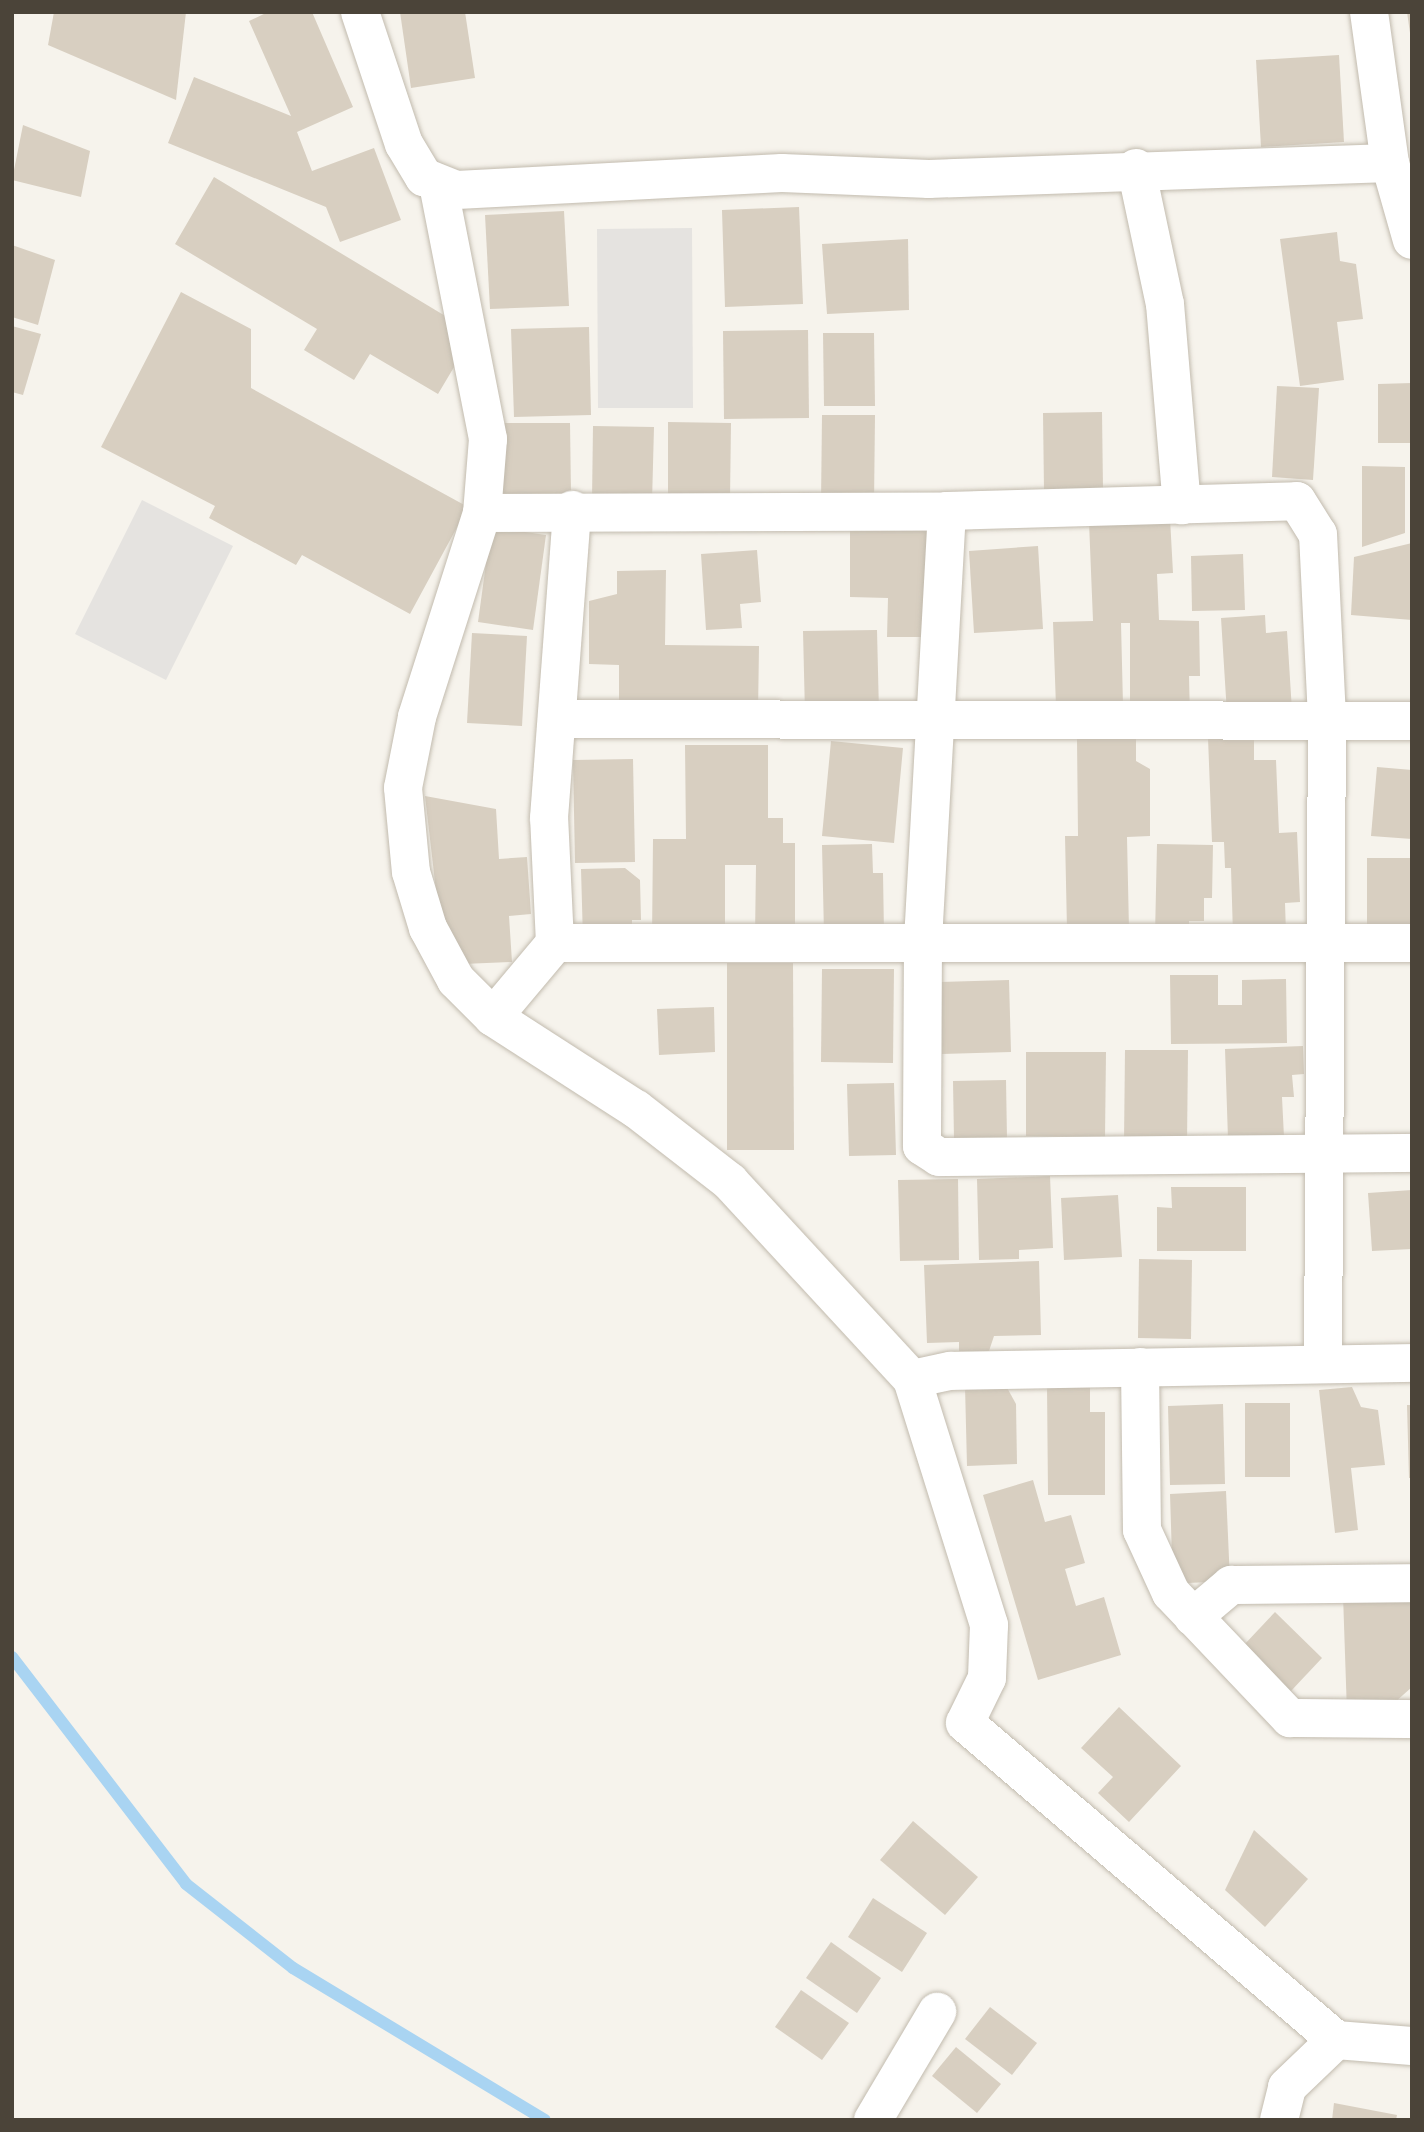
<!DOCTYPE html>
<html>
<head>
<meta charset="utf-8">
<style>
  body { margin:0 }
  #map { position:relative; width:1424px; height:2132px; overflow:hidden; background:#f6f3ec; font-family:Commissioner,sans-serif }
  div>[style] { position:absolute }
  [style*='--x'] { left:calc(var(--x)*1px); top:calc(var(--y)*1px); width:calc(var(--w)*1px); rotate:calc(var(--a)*1deg) }
  .parking>* { inset:0; background:#e5e3e0 }
  .stream>* { height:12px; margin:-6px; padding:0 6px; transform-origin:6px; border-radius:6px; background:#a9d4f2 }
  .building>* { inset:0; background:#d8cfc1 }
  .roads { filter:drop-shadow(0 0 2px #c2bbae) drop-shadow(0 0 2px #c2bbae) }
  .minor>* { height:38px; margin:-19px; padding:0 19px; transform-origin:19px; border-radius:19px; background:#fff }
  span { translate:-50% -50%; white-space:nowrap; text-align:center; line-height:1.15; -webkit-text-stroke:7px #fff; paint-order:stroke }
  .frame { position:absolute; inset:0; border:14px solid #4b4439; pointer-events:none }
</style>
</head>
<body>
<div id="map">
  <div class="parking">
    <i style="clip-path:polygon(692px 228px,693px 408px,598px 408px,597px 229px)"></i>
    <i style="clip-path:polygon(142px 500px,233px 546px,166px 680px,75px 634px)"></i>
  </div>
  <div class="stream">
    <i style="--x:12;--y:1657;--w:286;--a:52.5"></i>
    <i style="--x:186;--y:1884;--w:136;--a:38.1"></i>
    <i style="--x:293;--y:1968;--w:294;--a:31.1"></i>
  </div>
  <div class="building">
    <i style="clip-path:polygon(54px 12px,186px 12px,176px 100px,48px 45px)"></i>
    <i style="clip-path:polygon(268px 12px,312px 12px,353px 107px,297px 132px,312px 171px,374px 148px,401px 220px,340px 242px,326px 207px,168px 143px,194px 77px,291px 116px,249px 21px)"></i>
    <i style="clip-path:polygon(400px 12px,465px 12px,475px 78px,411px 88px)"></i>
    <i style="clip-path:polygon(1407px 12px,1412px 12px,1412px 33px,1410px 33px)"></i>
    <i style="clip-path:polygon(1339px 55px,1344px 142px,1261px 147px,1256px 60px)"></i>
    <i style="clip-path:polygon(23px 125px,90px 151px,81px 197px,12px 180px)"></i>
    <i style="clip-path:polygon(214px 177px,447px 317px,463px 352px,438px 394px,370px 354px,354px 380px,304px 350px,317px 329px,175px 244px)"></i>
    <i style="clip-path:polygon(799px 207px,803px 304px,725px 307px,722px 210px)"></i>
    <i style="clip-path:polygon(564px 211px,569px 306px,490px 309px,485px 215px)"></i>
    <i style="clip-path:polygon(1337px 232px,1340px 261px,1356px 264px,1363px 319px,1337px 322px,1344px 380px,1300px 386px,1280px 239px)"></i>
    <i style="clip-path:polygon(908px 239px,909px 310px,827px 314px,822px 244px)"></i>
    <i style="clip-path:polygon(12px 245px,55px 260px,38px 325px,12px 317px)"></i>
    <i style="clip-path:polygon(181px 292px,251px 329px,251px 388px,468px 507px,410px 614px,302px 555px,296px 565px,209px 518px,215px 506px,101px 447px)"></i>
    <i style="clip-path:polygon(12px 326px,41px 334px,23px 395px,12px 392px)"></i>
    <i style="clip-path:polygon(589px 327px,591px 415px,514px 417px,511px 329px)"></i>
    <i style="clip-path:polygon(808px 330px,809px 418px,724px 419px,723px 331px)"></i>
    <i style="clip-path:polygon(823px 333px,874px 333px,875px 406px,824px 406px)"></i>
    <i style="clip-path:polygon(1412px 383px,1412px 443px,1378px 443px,1378px 384px)"></i>
    <i style="clip-path:polygon(1277px 386px,1319px 388px,1313px 480px,1272px 477px)"></i>
    <i style="clip-path:polygon(1102px 412px,1103px 490px,1044px 491px,1043px 413px)"></i>
    <i style="clip-path:polygon(822px 415px,875px 415px,874px 504px,821px 503px)"></i>
    <i style="clip-path:polygon(668px 422px,731px 423px,730px 499px,668px 498px)"></i>
    <i style="clip-path:polygon(500px 423px,570px 423px,571px 494px,501px 495px)"></i>
    <i style="clip-path:polygon(593px 426px,654px 427px,652px 502px,592px 500px)"></i>
    <i style="clip-path:polygon(1362px 466px,1405px 467px,1405px 533px,1362px 547px)"></i>
    <i style="clip-path:polygon(1170px 518px,1173px 573px,1157px 574px,1159px 620px,1199px 621px,1200px 676px,1189px 676px,1190px 718px,1130px 718px,1130px 623px,1121px 623px,1123px 705px,1056px 707px,1053px 622px,1093px 621px,1089px 522px)"></i>
    <i style="clip-path:polygon(491px 527px,546px 535px,533px 630px,478px 622px)"></i>
    <i style="clip-path:polygon(850px 527px,932px 527px,931px 637px,887px 637px,888px 598px,850px 597px)"></i>
    <i style="clip-path:polygon(1412px 543px,1412px 620px,1351px 615px,1354px 557px)"></i>
    <i style="clip-path:polygon(1038px 546px,1043px 629px,974px 633px,969px 551px)"></i>
    <i style="clip-path:polygon(757px 550px,761px 602px,740px 604px,742px 628px,706px 630px,701px 554px)"></i>
    <i style="clip-path:polygon(1243px 554px,1245px 610px,1192px 611px,1191px 556px)"></i>
    <i style="clip-path:polygon(666px 570px,665px 645px,759px 646px,758px 713px,619px 712px,619px 665px,589px 664px,589px 601px,617px 594px,617px 571px)"></i>
    <i style="clip-path:polygon(1265px 615px,1266px 633px,1287px 631px,1292px 711px,1227px 714px,1221px 618px)"></i>
    <i style="clip-path:polygon(877px 630px,879px 713px,805px 714px,803px 631px)"></i>
    <i style="clip-path:polygon(472px 633px,527px 636px,522px 726px,467px 723px)"></i>
    <i style="clip-path:polygon(1254px 736px,1254px 760px,1276px 760px,1279px 833px,1297px 832px,1300px 902px,1285px 903px,1286px 933px,1233px 935px,1231px 868px,1225px 868px,1224px 842px,1212px 842px,1208px 738px)"></i>
    <i style="clip-path:polygon(1136px 738px,1136px 761px,1150px 769px,1150px 836px,1127px 837px,1129px 930px,1067px 930px,1065px 836px,1078px 836px,1077px 739px)"></i>
    <i style="clip-path:polygon(831px 741px,903px 748px,894px 843px,822px 836px)"></i>
    <i style="clip-path:polygon(685px 745px,768px 745px,768px 818px,783px 818px,783px 843px,795px 843px,795px 936px,755px 936px,756px 865px,725px 865px,725px 938px,652px 938px,653px 839px,686px 839px)"></i>
    <i style="clip-path:polygon(633px 759px,635px 862px,575px 863px,573px 760px)"></i>
    <i style="clip-path:polygon(1377px 767px,1412px 770px,1412px 839px,1371px 836px)"></i>
    <i style="clip-path:polygon(425px 796px,496px 809px,499px 859px,527px 857px,531px 914px,509px 916px,512px 962px,463px 964px,438px 908px)"></i>
    <i style="clip-path:polygon(872px 844px,873px 873px,883px 873px,884px 933px,824px 934px,822px 845px)"></i>
    <i style="clip-path:polygon(1157px 844px,1213px 845px,1212px 898px,1204px 898px,1204px 921px,1189px 921px,1189px 935px,1155px 935px)"></i>
    <i style="clip-path:polygon(1367px 858px,1412px 858px,1412px 927px,1367px 927px)"></i>
    <i style="clip-path:polygon(625px 868px,640px 880px,641px 920px,632px 920px,632px 938px,583px 940px,581px 869px)"></i>
    <i style="clip-path:polygon(727px 963px,793px 963px,794px 1150px,727px 1150px)"></i>
    <i style="clip-path:polygon(822px 969px,894px 969px,893px 1063px,821px 1062px)"></i>
    <i style="clip-path:polygon(1170px 975px,1218px 975px,1218px 1005px,1242px 1005px,1242px 980px,1286px 979px,1287px 1043px,1171px 1044px)"></i>
    <i style="clip-path:polygon(1009px 980px,1011px 1052px,942px 1054px,940px 982px)"></i>
    <i style="clip-path:polygon(714px 1007px,715px 1052px,659px 1055px,657px 1009px)"></i>
    <i style="clip-path:polygon(1303px 1046px,1304px 1074px,1292px 1075px,1294px 1097px,1282px 1097px,1284px 1137px,1228px 1139px,1225px 1049px)"></i>
    <i style="clip-path:polygon(1125px 1050px,1188px 1050px,1187px 1143px,1124px 1142px)"></i>
    <i style="clip-path:polygon(1026px 1052px,1106px 1052px,1105px 1137px,1026px 1136px)"></i>
    <i style="clip-path:polygon(1006px 1080px,1007px 1139px,954px 1140px,953px 1081px)"></i>
    <i style="clip-path:polygon(894px 1083px,896px 1155px,849px 1156px,847px 1084px)"></i>
    <i style="clip-path:polygon(1050px 1176px,1053px 1248px,1019px 1250px,1019px 1259px,979px 1260px,977px 1179px)"></i>
    <i style="clip-path:polygon(958px 1179px,959px 1260px,900px 1261px,898px 1180px)"></i>
    <i style="clip-path:polygon(1171px 1187px,1246px 1187px,1246px 1251px,1157px 1251px,1157px 1207px,1172px 1208px)"></i>
    <i style="clip-path:polygon(1412px 1190px,1412px 1249px,1372px 1251px,1368px 1193px)"></i>
    <i style="clip-path:polygon(1118px 1195px,1122px 1257px,1064px 1260px,1061px 1198px)"></i>
    <i style="clip-path:polygon(1139px 1259px,1192px 1260px,1191px 1339px,1138px 1338px)"></i>
    <i style="clip-path:polygon(1039px 1261px,1041px 1335px,994px 1336px,989px 1351px,959px 1351px,959px 1342px,927px 1343px,924px 1265px)"></i>
    <i style="clip-path:polygon(1005px 1384px,1016px 1404px,1017px 1464px,967px 1466px,965px 1386px)"></i>
    <i style="clip-path:polygon(1047px 1386px,1090px 1387px,1090px 1412px,1105px 1412px,1105px 1495px,1048px 1495px)"></i>
    <i style="clip-path:polygon(1352px 1387px,1361px 1407px,1378px 1410px,1385px 1465px,1351px 1468px,1358px 1530px,1335px 1533px,1319px 1390px)"></i>
    <i style="clip-path:polygon(1245px 1403px,1290px 1403px,1290px 1477px,1245px 1477px)"></i>
    <i style="clip-path:polygon(1223px 1404px,1225px 1484px,1170px 1485px,1168px 1406px)"></i>
    <i style="clip-path:polygon(1407px 1405px,1412px 1405px,1412px 1478px,1409px 1478px)"></i>
    <i style="clip-path:polygon(1033px 1480px,1045px 1522px,1071px 1515px,1085px 1563px,1065px 1569px,1076px 1606px,1104px 1597px,1121px 1655px,1038px 1680px,983px 1495px)"></i>
    <i style="clip-path:polygon(1226px 1491px,1230px 1581px,1188px 1583px,1172px 1558px,1170px 1494px)"></i>
    <i style="clip-path:polygon(1412px 1593px,1412px 1687px,1385px 1711px,1347px 1713px,1343px 1595px)"></i>
    <i style="clip-path:polygon(1275px 1612px,1322px 1658px,1291px 1691px,1243px 1646px)"></i>
    <i style="clip-path:polygon(1119px 1707px,1181px 1766px,1129px 1822px,1098px 1793px,1113px 1777px,1081px 1748px)"></i>
    <i style="clip-path:polygon(913px 1821px,978px 1877px,945px 1915px,880px 1860px)"></i>
    <i style="clip-path:polygon(1254px 1830px,1308px 1879px,1265px 1927px,1225px 1890px)"></i>
    <i style="clip-path:polygon(873px 1898px,927px 1933px,902px 1972px,848px 1937px)"></i>
    <i style="clip-path:polygon(831px 1942px,881px 1978px,857px 2013px,806px 1978px)"></i>
    <i style="clip-path:polygon(801px 1990px,849px 2023px,822px 2060px,775px 2027px)"></i>
    <i style="clip-path:polygon(990px 2007px,1037px 2043px,1012px 2075px,965px 2039px)"></i>
    <i style="clip-path:polygon(956px 2047px,1001px 2084px,977px 2113px,932px 2076px)"></i>
    <i style="clip-path:polygon(1334px 2103px,1397px 2115px,1396px 2120px,1332px 2120px)"></i>
  </div>
  <div class="roads">
    <div class="minor">
      <i style="--x:360;--y:12;--w:139;--a:71.6"></i>
      <i style="--x:404;--y:144;--w:39;--a:59"></i>
      <i style="--x:424;--y:177;--w:35;--a:22"></i>
      <i style="--x:457;--y:190;--w:325;--a:-3"></i>
      <i style="--x:782;--y:173;--w:147;--a:2.3"></i>
      <i style="--x:929;--y:179;--w:461;--a:-2"></i>
      <i style="--x:1369;--y:12;--w:152;--a:82.1"></i>
      <i style="--x:1390;--y:163;--w:80;--a:74.1"></i>
      <i style="--x:1136;--y:168;--w:139;--a:78"></i>
      <i style="--x:1165;--y:304;--w:202;--a:85.2"></i>
      <i style="--x:438;--y:184;--w:260;--a:78.9"></i>
      <i style="--x:488;--y:439;--w:74;--a:94.6"></i>
      <i style="--x:482;--y:513;--w:214;--a:107.7"></i>
      <i style="--x:417;--y:717;--w:72;--a:101.2"></i>
      <i style="--x:403;--y:788;--w:84;--a:84.6"></i>
      <i style="--x:411;--y:872;--w:59;--a:73.1"></i>
      <i style="--x:428;--y:928;--w:59;--a:61.7"></i>
      <i style="--x:456;--y:980;--w:52;--a:45"></i>
      <i style="--x:493;--y:1017;--w:170;--a:32.8"></i>
      <i style="--x:636;--y:1109;--w:119;--a:37.8"></i>
      <i style="--x:730;--y:1182;--w:268;--a:47.3"></i>
      <i style="--x:912;--y:1379;--w:258;--a:72.6"></i>
      <i style="--x:989;--y:1625;--w:53;--a:92.2"></i>
      <i style="--x:987;--y:1678;--w:50;--a:116.1"></i>
      <i style="--x:965;--y:1723;--w:488;--a:40.5"></i>
      <i style="--x:947;--y:511;--w:433;--a:93.2"></i>
      <i style="--x:923;--y:943;--w:203;--a:90.3"></i>
      <i style="--x:922;--y:1146;--w:20;--a:33"></i>
      <i style="--x:939;--y:1157;--w:473;--a:-0.5"></i>
      <i style="--x:482;--y:513;--w:465;--a:-0.2"></i>
      <i style="--x:947;--y:511;--w:350;--a:-1.6"></i>
      <i style="--x:1297;--y:501;--w:39;--a:58"></i>
      <i style="--x:1318;--y:534;--w:187;--a:87.2"></i>
      <i style="--x:1327;--y:721;--w:642;--a:90.36"></i>
      <i style="--x:557;--y:719;--w:855;--a:0.13"></i>
      <i style="--x:555;--y:943;--w:857;--a:0"></i>
      <i style="--x:493;--y:1017;--w:97;--a:-50"></i>
      <i style="--x:555;--y:943;--w:125;--a:-92.7"></i>
      <i style="--x:549;--y:818;--w:309;--a:-85.7"></i>
      <i style="--x:1140;--y:1367;--w:163;--a:89.3"></i>
      <i style="--x:1142;--y:1530;--w:69;--a:65.3"></i>
      <i style="--x:1171;--y:1593;--w:173;--a:46.4"></i>
      <i style="--x:1290;--y:1718;--w:122;--a:0.5"></i>
      <i style="--x:912;--y:1379;--w:40;--a:-12"></i>
      <i style="--x:951;--y:1371;--w:461;--a:-1"></i>
      <i style="--x:1193;--y:1617;--w:50;--a:-40.1"></i>
      <i style="--x:1231;--y:1585;--w:181;--a:-0.6"></i>
      <i style="--x:873;--y:2120;--w:126;--a:-59.3"></i>
      <i style="--x:1279;--y:2120;--w:34;--a:-76"></i>
      <i style="--x:1287;--y:2087;--w:68;--a:-43.8"></i>
      <i style="--x:1336;--y:2040;--w:76;--a:4.5"></i>
    </div>
  </div>
  <div class="frame"></div>
</div>
</body>
</html>
